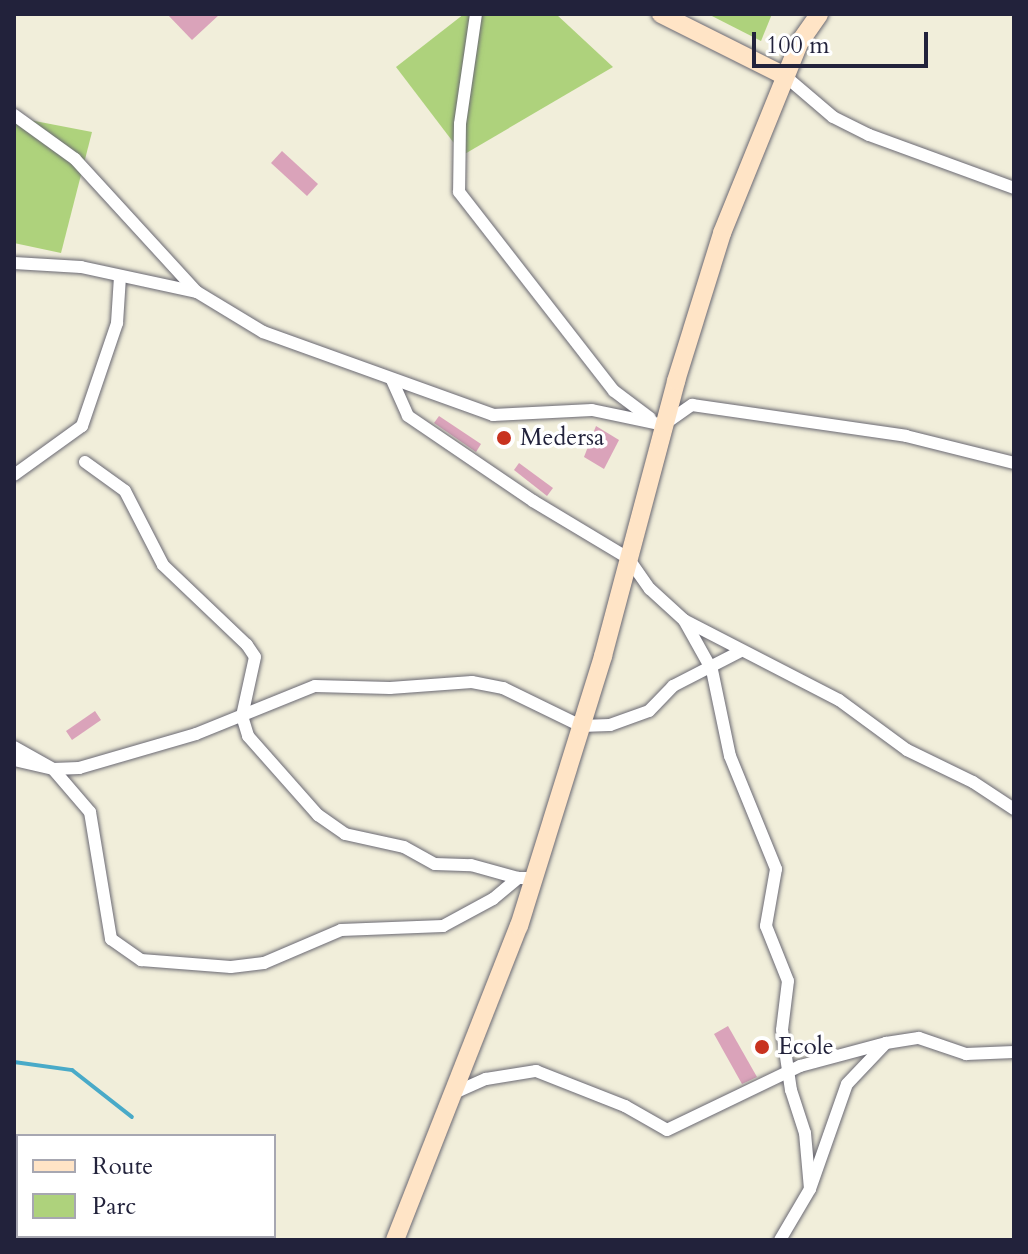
<!DOCTYPE html>
<html>
<head>
<meta charset="utf-8">
<style>
  body { margin:0 }
  #map { position:relative; width:1028px; height:1254px; overflow:hidden; background:#f1eeda; font-family:Cardo,serif }
  div>[style] { position:absolute }
  [style*='--x'] { left:calc(var(--x)*1px); top:calc(var(--y)*1px); width:calc(var(--w)*1px); rotate:calc(var(--a)*1deg) }
  .green>* { inset:0; background:#aed27c }
  .stream>* { height:4px; margin:-2px; padding:0 2px; transform-origin:2px; border-radius:2px; background:#49aac8 }
  .building>* { inset:0; background:#daa3ba }
  .roads { filter:drop-shadow(0 0 2px #6a6973) drop-shadow(0 0 2px #6a6973) }
  .street>* { height:12px; margin:-6px; padding:0 6px; transform-origin:6px; border-radius:6px; background:#fff }
  .secondary>* { height:18px; margin:-9px; padding:0 9px; transform-origin:9px; border-radius:9px; background:#ffe4c6 }
  .dots>* { width:22px; height:22px; translate:-50% -50%; box-sizing:border-box; border:4px solid #fff; border-radius:50% }
  span { translate:-50% -50%; white-space:nowrap; text-align:center; line-height:1.15; -webkit-text-stroke:7px #fff; paint-order:stroke }
  .poi-label { font-size:24px; color:#22223b }
  .left { translate:0 -50%; text-align:left }
  .frame { position:absolute; inset:0; border:16px solid #22223b; pointer-events:none }
  .legend { position:absolute; left:16px; top:1134px; width:260px; height:104px; box-sizing:border-box; background:#fff; border:2px solid #a7a7b1; margin:0; padding:10px 14px; list-style:none; font-size:24px; color:#22223b }
  .legend li { display:flex; align-items:center; gap:16px; height:40px }
  .legend b { width:40px; border:2px solid #a7a7b1 }
  .scale { position:absolute; left:752px; top:32px; width:176px; height:36px; box-sizing:border-box; border:4px solid #22223b; border-top:0; padding-left:10px; font-size:24px; line-height:28px; white-space:nowrap; color:#22223b; -webkit-text-stroke:6px #fff; paint-order:stroke }
</style>
</head>
<body>
<div id="map">
  <div class="green">
    <i style="clip-path:polygon(464px 14px,556px 14px,613px 67px,463px 155px,396px 67px)"></i>
    <i style="clip-path:polygon(708px 14px,772px 14px,761px 41px)"></i>
    <i style="clip-path:polygon(14px 117px,92px 132px,61px 253px,14px 243px)"></i>
  </div>
  <div class="stream">
    <i style="--x:14;--y:1062;--w:59;--a:7.9"></i>
    <i style="--x:72;--y:1070;--w:76;--a:38.1"></i>
  </div>
  <div class="building">
    <i style="clip-path:polygon(167px 14px,220px 14px,192px 40px)"></i>
    <i style="clip-path:polygon(282px 151px,318px 184px,307px 196px,271px 163px)"></i>
    <i style="clip-path:polygon(439px 416px,481px 444px,476px 452px,434px 423px)"></i>
    <i style="clip-path:polygon(596px 426px,619px 440px,604px 469px,584px 457px)"></i>
    <i style="clip-path:polygon(519px 463px,553px 488px,547px 496px,514px 470px)"></i>
    <i style="clip-path:polygon(95px 711px,101px 720px,72px 740px,66px 731px)"></i>
    <i style="clip-path:polygon(728px 1026px,757px 1077px,742px 1084px,714px 1034px)"></i>
  </div>
  <div class="roads">
    <div class="street">
      <i style="--x:476;--y:14;--w:111;--a:98.3"></i>
      <i style="--x:460;--y:124;--w:68;--a:90.8"></i>
      <i style="--x:459;--y:192;--w:252;--a:52.1"></i>
      <i style="--x:614;--y:391;--w:45;--a:36.9"></i>
      <i style="--x:785;--y:76;--w:63;--a:40.5"></i>
      <i style="--x:833;--y:117;--w:40;--a:26.6"></i>
      <i style="--x:869;--y:135;--w:154;--a:20.1"></i>
      <i style="--x:14;--y:115;--w:75;--a:35.8"></i>
      <i style="--x:75;--y:159;--w:180;--a:47.5"></i>
      <i style="--x:14;--y:263;--w:67;--a:3.4"></i>
      <i style="--x:81;--y:267;--w:119;--a:12.2"></i>
      <i style="--x:197;--y:292;--w:77;--a:31.2"></i>
      <i style="--x:263;--y:332;--w:245;--a:19.8"></i>
      <i style="--x:493;--y:415;--w:99;--a:-2.9"></i>
      <i style="--x:592;--y:410;--w:74;--a:11.8"></i>
      <i style="--x:392;--y:380;--w:39;--a:66"></i>
      <i style="--x:408;--y:416;--w:151;--a:34.2"></i>
      <i style="--x:533;--y:501;--w:111;--a:31"></i>
      <i style="--x:628;--y:558;--w:38;--a:55"></i>
      <i style="--x:650;--y:589;--w:46;--a:42.4"></i>
      <i style="--x:684;--y:620;--w:174;--a:27.3"></i>
      <i style="--x:839;--y:700;--w:84;--a:36.3"></i>
      <i style="--x:907;--y:750;--w:73;--a:25.9"></i>
      <i style="--x:973;--y:782;--w:49;--a:33.4"></i>
      <i style="--x:666;--y:423;--w:32;--a:-35"></i>
      <i style="--x:692;--y:405;--w:216;--a:8.2"></i>
      <i style="--x:906;--y:436;--w:111;--a:14"></i>
      <i style="--x:85;--y:462;--w:49;--a:35.9"></i>
      <i style="--x:125;--y:491;--w:83;--a:62.8"></i>
      <i style="--x:163;--y:565;--w:116;--a:43.6"></i>
      <i style="--x:247;--y:645;--w:14;--a:56"></i>
      <i style="--x:255;--y:657;--w:60;--a:102.4"></i>
      <i style="--x:242;--y:716;--w:21;--a:73"></i>
      <i style="--x:248;--y:736;--w:106;--a:48.5"></i>
      <i style="--x:318;--y:815;--w:33;--a:35"></i>
      <i style="--x:345;--y:834;--w:60;--a:12.4"></i>
      <i style="--x:404;--y:847;--w:35;--a:29"></i>
      <i style="--x:435;--y:864;--w:36;--a:2"></i>
      <i style="--x:471;--y:865;--w:49;--a:15.5"></i>
      <i style="--x:14;--y:475;--w:84;--a:-35.8"></i>
      <i style="--x:82;--y:426;--w:109;--a:-71.2"></i>
      <i style="--x:117;--y:323;--w:46;--a:-86.3"></i>
      <i style="--x:684;--y:620;--w:57;--a:60.8"></i>
      <i style="--x:712;--y:670;--w:88;--a:78.2"></i>
      <i style="--x:730;--y:756;--w:122;--a:67.8"></i>
      <i style="--x:776;--y:869;--w:58;--a:100"></i>
      <i style="--x:766;--y:926;--w:59;--a:68.2"></i>
      <i style="--x:788;--y:981;--w:49;--a:97"></i>
      <i style="--x:782;--y:1030;--w:61;--a:81.5"></i>
      <i style="--x:791;--y:1090;--w:45;--a:72"></i>
      <i style="--x:805;--y:1133;--w:56;--a:84.9"></i>
      <i style="--x:14;--y:747;--w:45;--a:29.4"></i>
      <i style="--x:53;--y:769;--w:57;--a:49.3"></i>
      <i style="--x:90;--y:812;--w:129;--a:80.6"></i>
      <i style="--x:111;--y:939;--w:37;--a:35"></i>
      <i style="--x:141;--y:960;--w:90;--a:4.4"></i>
      <i style="--x:231;--y:967;--w:33;--a:-7"></i>
      <i style="--x:264;--y:963;--w:84;--a:-23.2"></i>
      <i style="--x:341;--y:930;--w:102;--a:-2.2"></i>
      <i style="--x:443;--y:926;--w:57;--a:-28.4"></i>
      <i style="--x:493;--y:899;--w:33;--a:-40"></i>
      <i style="--x:518;--y:878;--w:16;--a:0"></i>
      <i style="--x:14;--y:760;--w:40;--a:13"></i>
      <i style="--x:53;--y:769;--w:26;--a:-2"></i>
      <i style="--x:79;--y:768;--w:122;--a:-16.2"></i>
      <i style="--x:196;--y:734;--w:128;--a:-22"></i>
      <i style="--x:315;--y:686;--w:75;--a:1.5"></i>
      <i style="--x:390;--y:688;--w:82;--a:-4.2"></i>
      <i style="--x:472;--y:682;--w:32;--a:11"></i>
      <i style="--x:503;--y:688;--w:87;--a:26"></i>
      <i style="--x:581;--y:726;--w:29;--a:-2"></i>
      <i style="--x:610;--y:725;--w:41;--a:-19.7"></i>
      <i style="--x:649;--y:711;--w:35;--a:-46"></i>
      <i style="--x:673;--y:686;--w:76;--a:-27.2"></i>
      <i style="--x:454;--y:1093;--w:35;--a:-24"></i>
      <i style="--x:486;--y:1079;--w:51;--a:-9.1"></i>
      <i style="--x:536;--y:1071;--w:96;--a:21.5"></i>
      <i style="--x:625;--y:1106;--w:48;--a:29.7"></i>
      <i style="--x:667;--y:1130;--w:148;--a:-25.7"></i>
      <i style="--x:800;--y:1066;--w:89;--a:-15"></i>
      <i style="--x:780;--y:1240;--w:59;--a:-59.5"></i>
      <i style="--x:810;--y:1189;--w:111;--a:-70.6"></i>
      <i style="--x:847;--y:1084;--w:57;--a:-46.4"></i>
      <i style="--x:886;--y:1043;--w:33;--a:-9"></i>
      <i style="--x:919;--y:1038;--w:50;--a:18.8"></i>
      <i style="--x:966;--y:1054;--w:48;--a:-2.4"></i>
    </div>
    <div class="secondary">
      <i style="--x:661;--y:14;--w:139;--a:26.6"></i>
      <i style="--x:395;--y:1240;--w:338;--a:-68.5"></i>
      <i style="--x:519;--y:926;--w:283;--a:-72.7"></i>
      <i style="--x:603;--y:656;--w:285;--a:-75.1"></i>
      <i style="--x:676;--y:381;--w:155;--a:-72.7"></i>
      <i style="--x:722;--y:233;--w:205;--a:-67.9"></i>
      <i style="--x:799;--y:43;--w:35;--a:-55"></i>
    </div>
  </div>
  <div class="dots">
    <i style="left:504px;top:438px;background:#c8321e"></i>
    <i style="left:762px;top:1047px;background:#c8321e"></i>
  </div>
  <div class="poi-label">
    <span class="left" style="left:520px;top:438px">Medersa</span>
    <span class="left" style="left:778px;top:1047px">Ecole</span>
  </div>
  <div class="frame"></div>
  <ul class="legend">
  <li><b style="height:10px;background:#ffe4c6"></b>Route</li>
  <li><b style="height:22px;background:#aed27c"></b>Parc</li>
  </ul>
  <div class="scale">100 m</div>
</div>
</body>
</html>
